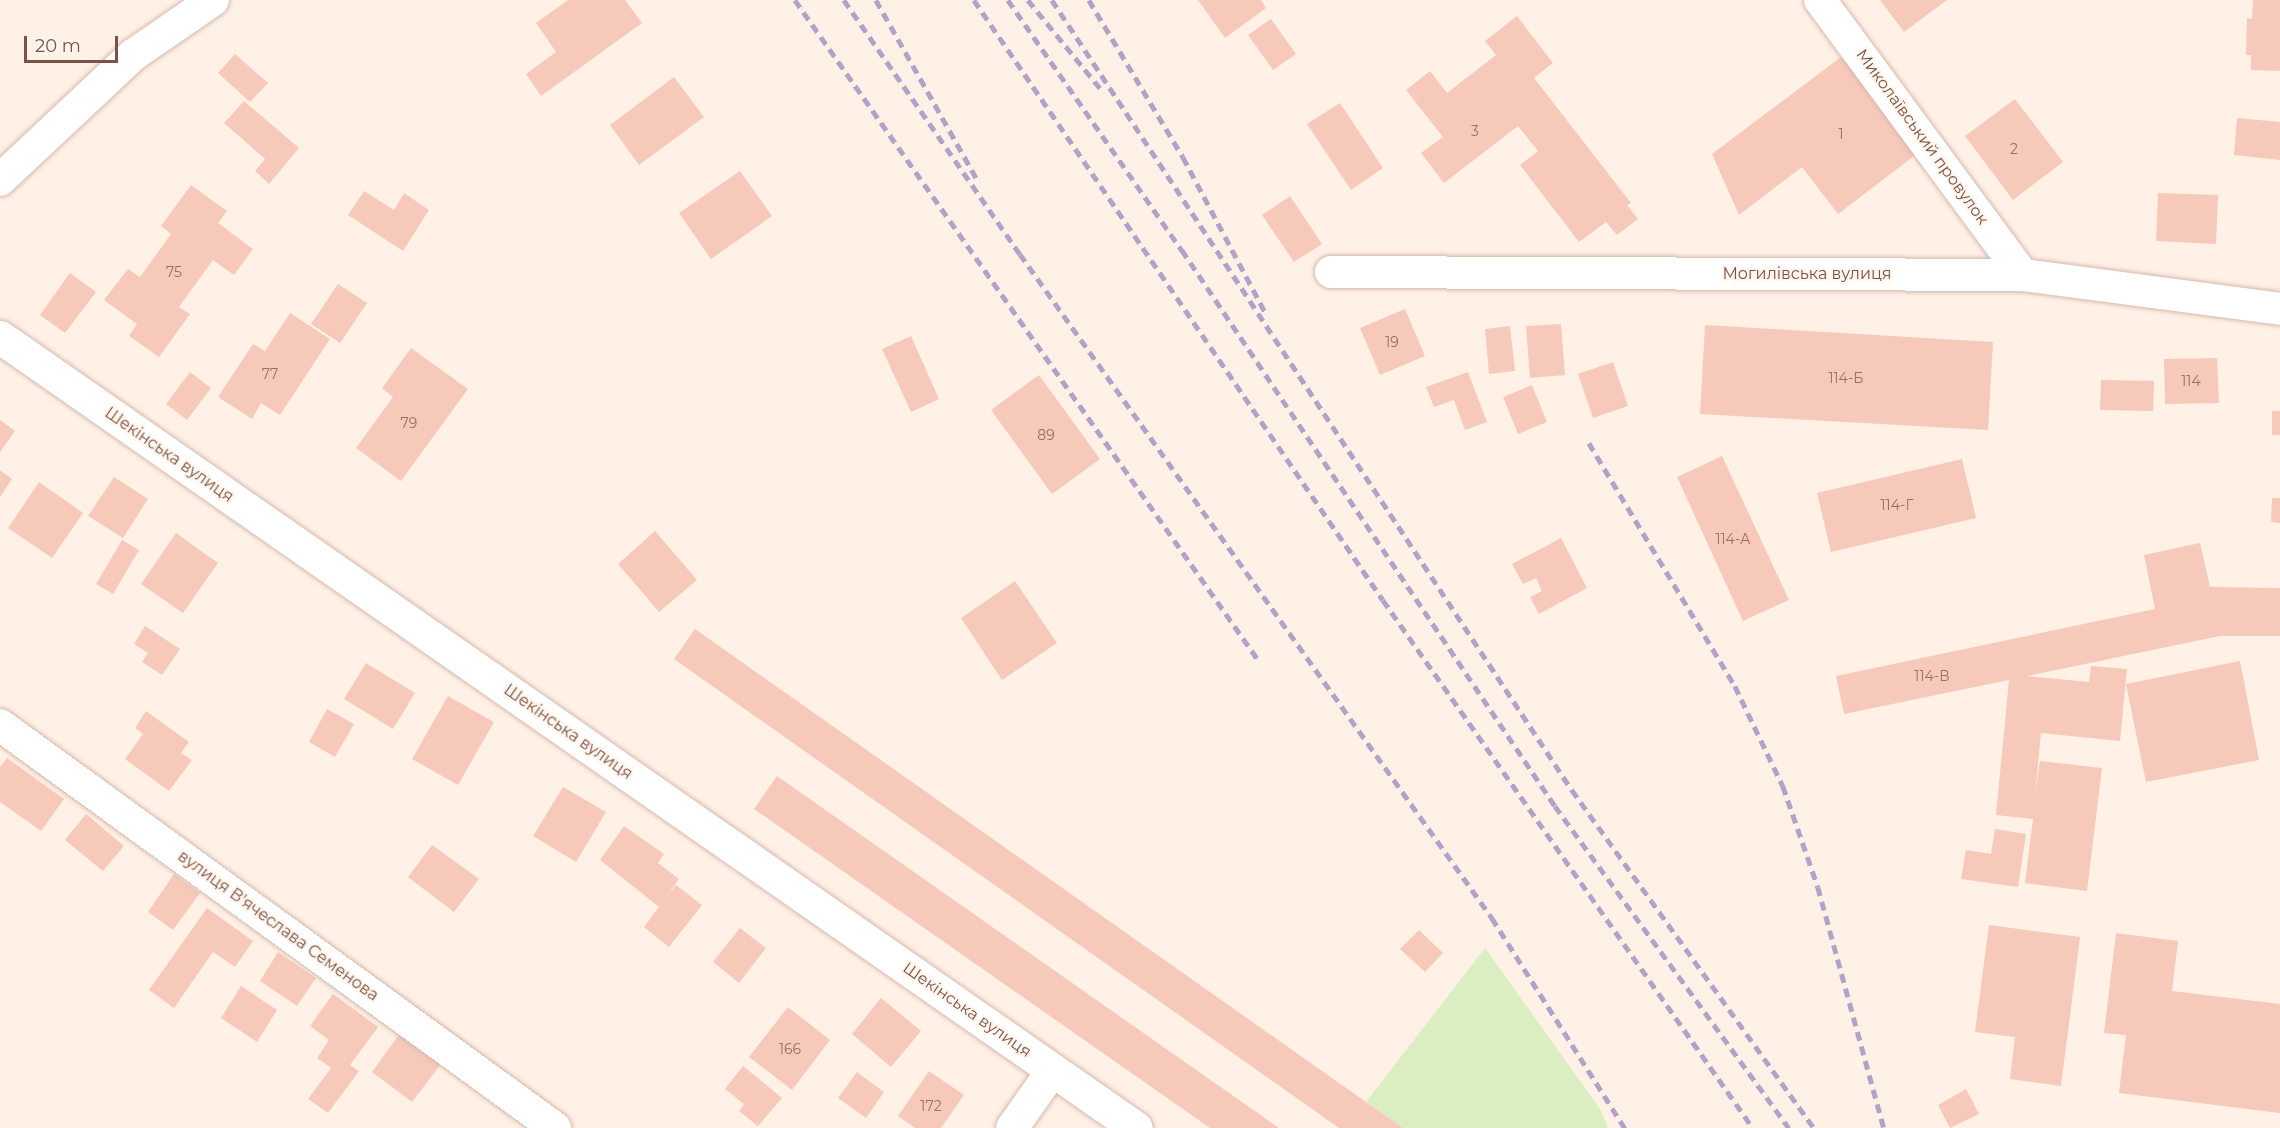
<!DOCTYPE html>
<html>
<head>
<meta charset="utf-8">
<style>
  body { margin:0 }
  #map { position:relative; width:2280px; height:1128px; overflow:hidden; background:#fff1e6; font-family:Montserrat,sans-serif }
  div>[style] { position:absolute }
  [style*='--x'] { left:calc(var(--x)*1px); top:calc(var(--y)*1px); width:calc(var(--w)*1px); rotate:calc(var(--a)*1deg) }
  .green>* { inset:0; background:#daeec2 }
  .building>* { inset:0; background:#f7c9ba }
  .roads { filter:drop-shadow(0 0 2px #d5b9ad) drop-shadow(0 0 2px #d5b9ad) }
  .street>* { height:32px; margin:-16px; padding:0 16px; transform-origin:16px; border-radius:16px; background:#fff }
  .secondary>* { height:33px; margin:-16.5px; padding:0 16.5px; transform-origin:16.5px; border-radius:16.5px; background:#fff }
  .rail>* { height:4.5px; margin-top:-2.25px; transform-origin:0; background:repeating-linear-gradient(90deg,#b2a2ca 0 9px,transparent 0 15px) }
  span { translate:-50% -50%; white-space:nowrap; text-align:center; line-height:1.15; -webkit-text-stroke:4.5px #fff6ee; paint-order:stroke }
  .number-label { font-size:14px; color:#9a7064 }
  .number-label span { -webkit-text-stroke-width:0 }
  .street-label { font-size:16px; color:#7b5247 }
  .scale { position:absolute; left:24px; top:36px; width:94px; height:27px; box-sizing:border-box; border:3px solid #7b5247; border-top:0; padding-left:8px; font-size:18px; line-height:21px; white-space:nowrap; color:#7b5247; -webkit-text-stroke:4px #fff6ee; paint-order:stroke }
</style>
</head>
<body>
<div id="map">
  <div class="green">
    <i style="clip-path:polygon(1485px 948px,1600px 1109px,1608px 1128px,1403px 1128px,1366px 1102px)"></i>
  </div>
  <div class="building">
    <i style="clip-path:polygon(568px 0,625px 0,642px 23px,541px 96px,526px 74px,556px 52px,536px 23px)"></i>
    <i style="clip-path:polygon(1198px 0,1261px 0,1266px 8px,1225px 38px)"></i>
    <i style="clip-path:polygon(1880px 0,1947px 0,1904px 32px)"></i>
    <i style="clip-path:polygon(2253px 0,2280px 0,2280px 71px,2251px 70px,2251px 55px,2246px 55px,2247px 18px,2252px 19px)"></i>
    <i style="clip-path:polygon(1517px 16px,1553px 63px,1534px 78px,1631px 203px,1627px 205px,1638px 219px,1617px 235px,1606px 222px,1579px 242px,1520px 165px,1538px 151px,1518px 126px,1444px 183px,1421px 153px,1443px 137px,1406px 90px,1430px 71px,1447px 93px,1496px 55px,1485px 41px)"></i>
    <i style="clip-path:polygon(1271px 19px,1296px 54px,1273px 70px,1248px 35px)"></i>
    <i style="clip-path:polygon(235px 54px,268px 83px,250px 102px,218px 73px)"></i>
    <i style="clip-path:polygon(1845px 54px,1918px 153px,1838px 214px,1802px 167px,1739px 215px,1712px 154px)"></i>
    <i style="clip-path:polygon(674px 77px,704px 117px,639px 165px,610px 125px)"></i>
    <i style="clip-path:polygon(2015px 99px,2063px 162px,2013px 200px,1965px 136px)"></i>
    <i style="clip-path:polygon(244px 101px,299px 148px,269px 184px,255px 171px,265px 159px,224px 123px)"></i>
    <i style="clip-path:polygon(1340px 103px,1383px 168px,1351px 190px,1307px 124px)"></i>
    <i style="clip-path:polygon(2237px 118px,2280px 122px,2280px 160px,2234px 155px)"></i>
    <i style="clip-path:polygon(740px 171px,772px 216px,711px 259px,679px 213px)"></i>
    <i style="clip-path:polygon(191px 185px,227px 211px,218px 223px,253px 249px,234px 275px,213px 260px,179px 307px,190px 314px,159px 357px,129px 336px,137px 324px,104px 300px,128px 269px,140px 277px,171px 234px,161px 226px)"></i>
    <i style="clip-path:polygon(364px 191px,394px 210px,404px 193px,429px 210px,403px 251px,348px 215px)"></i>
    <i style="clip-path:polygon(2158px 193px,2218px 195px,2216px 244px,2156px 241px)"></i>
    <i style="clip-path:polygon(1290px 196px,1322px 244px,1294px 262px,1262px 215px)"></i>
    <i style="clip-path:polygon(70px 273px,96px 292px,65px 333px,40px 315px)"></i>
    <i style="clip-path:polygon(338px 284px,367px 303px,340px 343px,311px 324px)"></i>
    <i style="clip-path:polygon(1405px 309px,1425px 356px,1380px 375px,1360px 328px)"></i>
    <i style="clip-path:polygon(290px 313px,330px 339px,280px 415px,261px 403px,252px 419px,218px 397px,253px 344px,265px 351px)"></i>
    <i style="clip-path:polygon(1561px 324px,1565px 375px,1530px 378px,1526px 326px)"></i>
    <i style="clip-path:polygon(1705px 325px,1993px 342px,1988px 430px,1700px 414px)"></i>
    <i style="clip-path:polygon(1510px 326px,1515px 371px,1489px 374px,1485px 329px)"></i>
    <i style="clip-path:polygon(911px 336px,939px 399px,911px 412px,882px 349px)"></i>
    <i style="clip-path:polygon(411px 348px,468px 389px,401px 481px,356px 448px,393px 397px,382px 388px)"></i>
    <i style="clip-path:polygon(2217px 358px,2219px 403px,2165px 404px,2164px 359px)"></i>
    <i style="clip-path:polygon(1613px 362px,1628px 406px,1593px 418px,1578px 374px)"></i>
    <i style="clip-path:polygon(190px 372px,211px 388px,187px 420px,166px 404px)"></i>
    <i style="clip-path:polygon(1468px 372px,1487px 422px,1465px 430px,1454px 400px,1434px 407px,1426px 387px)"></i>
    <i style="clip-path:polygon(1039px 375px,1100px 459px,1052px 494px,991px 410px)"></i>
    <i style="clip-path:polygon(2101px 380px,2154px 381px,2153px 411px,2100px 410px)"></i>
    <i style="clip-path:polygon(1532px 385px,1547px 422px,1518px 434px,1503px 397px)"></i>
    <i style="clip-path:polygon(2272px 411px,2280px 411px,2280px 435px,2272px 435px)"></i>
    <i style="clip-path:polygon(0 420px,15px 431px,0 452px)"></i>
    <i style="clip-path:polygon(1722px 456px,1789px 600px,1743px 621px,1677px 477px)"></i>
    <i style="clip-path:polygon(1962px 459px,1976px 518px,1831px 552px,1817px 493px)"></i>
    <i style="clip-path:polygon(0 470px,12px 479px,0 497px)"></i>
    <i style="clip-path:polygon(114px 477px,148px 499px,123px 538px,88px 516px)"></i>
    <i style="clip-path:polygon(39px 482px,83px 513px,52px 558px,8px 528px)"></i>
    <i style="clip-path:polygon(2272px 498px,2280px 498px,2280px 523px,2271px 522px)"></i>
    <i style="clip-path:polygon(655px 531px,697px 580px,659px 612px,618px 564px)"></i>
    <i style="clip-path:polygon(176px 533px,218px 563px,183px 613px,141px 584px)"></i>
    <i style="clip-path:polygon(1561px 538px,1587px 588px,1539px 614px,1530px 597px,1542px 591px,1536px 578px,1523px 584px,1512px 564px)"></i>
    <i style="clip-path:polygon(122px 540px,139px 550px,113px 594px,96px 584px)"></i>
    <i style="clip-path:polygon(2200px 543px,2210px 587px,2280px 588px,2280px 636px,2220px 636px,2027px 676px,2089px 682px,2091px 666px,2127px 669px,2120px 741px,2041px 733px,2035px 796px,2040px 761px,2102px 768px,2087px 891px,2025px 883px,2033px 819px,1996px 815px,2009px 680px,1844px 714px,1836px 676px,2155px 609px,2144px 555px)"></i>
    <i style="clip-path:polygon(1015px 581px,1057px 643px,1002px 680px,961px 618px)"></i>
    <i style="clip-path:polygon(145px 626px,180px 649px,162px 675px,142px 662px,148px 653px,134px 644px)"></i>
    <i style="clip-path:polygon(695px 629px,1366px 1102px,1403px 1128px,1339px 1128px,674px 659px)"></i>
    <i style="clip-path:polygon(2240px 661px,2259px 760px,2146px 782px,2126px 684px)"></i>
    <i style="clip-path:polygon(366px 663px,415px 693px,393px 729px,344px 699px)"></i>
    <i style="clip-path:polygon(448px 696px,494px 722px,458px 785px,412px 759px)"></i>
    <i style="clip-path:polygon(327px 709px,354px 724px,335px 757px,309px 742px)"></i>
    <i style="clip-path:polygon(146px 711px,189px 742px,181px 753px,192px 760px,169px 791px,125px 759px,143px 734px,135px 728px)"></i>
    <i style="clip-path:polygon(7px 758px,64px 799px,41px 831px,0 802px,0 767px)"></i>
    <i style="clip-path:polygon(777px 776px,1279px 1128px,1210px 1128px,754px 809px)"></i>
    <i style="clip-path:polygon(563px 787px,606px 812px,576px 862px,533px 836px)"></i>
    <i style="clip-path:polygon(86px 814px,124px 846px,103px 871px,65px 840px)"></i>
    <i style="clip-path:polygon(624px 826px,664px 854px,658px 863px,679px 879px,666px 897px,676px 885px,702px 905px,669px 947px,644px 927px,659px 907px,600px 860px)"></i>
    <i style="clip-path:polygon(1995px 829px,2026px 834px,2018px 887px,1961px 879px,1966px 850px,1991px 854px)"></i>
    <i style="clip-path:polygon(432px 845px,479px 879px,454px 912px,408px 877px)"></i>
    <i style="clip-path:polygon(174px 874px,200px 893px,173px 930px,148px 912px)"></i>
    <i style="clip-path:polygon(207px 908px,253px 941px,235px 967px,213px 952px,174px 1008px,149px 990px)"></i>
    <i style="clip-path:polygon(1989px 925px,2080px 937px,2061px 1086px,2010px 1079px,2015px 1037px,1975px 1032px)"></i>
    <i style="clip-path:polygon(740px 928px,766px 948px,739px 983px,713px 962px)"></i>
    <i style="clip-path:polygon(1419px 930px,1443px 953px,1425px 972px,1400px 949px)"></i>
    <i style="clip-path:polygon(2116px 933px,2178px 941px,2172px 991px,2280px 1004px,2280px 1113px,2119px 1093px,2126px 1035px,2104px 1033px)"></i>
    <i style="clip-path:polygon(278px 952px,316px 978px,297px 1006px,260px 981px)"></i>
    <i style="clip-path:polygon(241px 986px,277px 1010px,257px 1042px,221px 1018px)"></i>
    <i style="clip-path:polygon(333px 994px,378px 1027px,350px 1065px,359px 1071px,328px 1113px,308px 1099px,331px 1068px,317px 1058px,329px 1040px,310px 1026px)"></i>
    <i style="clip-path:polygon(881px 998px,921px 1031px,891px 1067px,852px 1034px)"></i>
    <i style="clip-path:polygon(788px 1007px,830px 1040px,792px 1090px,749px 1057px)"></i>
    <i style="clip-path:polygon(400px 1033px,441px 1064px,412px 1102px,372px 1072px)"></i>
    <i style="clip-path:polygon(743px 1066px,782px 1098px,758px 1126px,739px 1111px,744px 1104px,725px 1089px)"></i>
    <i style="clip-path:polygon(929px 1071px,964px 1095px,941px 1128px,915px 1128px,898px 1116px)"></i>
    <i style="clip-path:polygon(857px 1072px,884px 1092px,866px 1118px,838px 1098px)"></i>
    <i style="clip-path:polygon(1966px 1089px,1979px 1114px,1950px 1128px,1938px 1105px)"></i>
  </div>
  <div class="roads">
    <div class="street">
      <i style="--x:1820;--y:0;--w:342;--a:53.6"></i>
      <i style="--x:0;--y:180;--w:183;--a:-43.2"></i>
      <i style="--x:133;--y:55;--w:97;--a:-34.5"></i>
      <i style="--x:1331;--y:272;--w:692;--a:0.25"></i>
      <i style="--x:2023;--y:275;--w:259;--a:7.5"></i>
      <i style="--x:0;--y:725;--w:686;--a:35.98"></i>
      <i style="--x:1012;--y:1128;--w:71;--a:-54.7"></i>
    </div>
    <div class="secondary">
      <i style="--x:0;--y:337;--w:1384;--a:34.85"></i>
    </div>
  </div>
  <div class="rail">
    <i style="--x:795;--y:0;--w:808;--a:54.93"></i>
    <i style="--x:844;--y:0;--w:309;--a:55.3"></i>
    <i style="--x:1020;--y:254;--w:815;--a:54.59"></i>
    <i style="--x:1492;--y:918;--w:249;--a:57.7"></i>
    <i style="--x:876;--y:0;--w:210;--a:60.6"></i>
    <i style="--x:974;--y:0;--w:726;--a:55.72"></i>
    <i style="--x:1383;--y:600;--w:645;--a:54.98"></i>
    <i style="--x:1008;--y:0;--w:305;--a:55.2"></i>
    <i style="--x:1182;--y:250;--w:670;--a:56.14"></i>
    <i style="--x:1555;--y:806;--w:398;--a:54"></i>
    <i style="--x:1028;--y:0;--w:120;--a:50.7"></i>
    <i style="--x:1052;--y:0;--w:946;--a:56.65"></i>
    <i style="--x:1572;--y:790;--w:416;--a:54.4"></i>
    <i style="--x:1089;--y:0;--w:183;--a:59.1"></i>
    <i style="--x:1183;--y:157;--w:178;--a:62.1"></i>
    <i style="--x:1589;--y:443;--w:283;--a:59"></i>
    <i style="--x:1735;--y:686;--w:111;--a:64.4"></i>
    <i style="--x:1783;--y:786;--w:107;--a:70.9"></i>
    <i style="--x:1818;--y:887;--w:250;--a:74.7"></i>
  </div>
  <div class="number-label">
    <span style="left:1475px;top:131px">3</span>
    <span style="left:1841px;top:134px">1</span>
    <span style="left:2014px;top:149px">2</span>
    <span style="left:174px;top:272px">75</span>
    <span style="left:1392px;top:342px">19</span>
    <span style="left:270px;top:374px">77</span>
    <span style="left:1846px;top:378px">114-Б</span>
    <span style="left:2191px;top:381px">114</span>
    <span style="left:409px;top:423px">79</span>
    <span style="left:1046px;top:435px">89</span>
    <span style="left:1897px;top:505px">114-Г</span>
    <span style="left:1733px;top:539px">114-А</span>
    <span style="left:1932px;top:676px">114-В</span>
    <span style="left:790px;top:1049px">166</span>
    <span style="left:931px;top:1106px">172</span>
  </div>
  <div class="street-label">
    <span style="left:1922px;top:137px;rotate:54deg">Миколаївський провулок</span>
    <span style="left:1807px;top:274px">Могилівська вулиця</span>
    <span style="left:169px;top:455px;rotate:35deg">Шекінська вулиця</span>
    <span style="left:568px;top:732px;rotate:35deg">Шекінська вулиця</span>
    <span style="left:278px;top:926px;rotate:36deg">вулиця В'ячеслава Семенова</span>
    <span style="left:967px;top:1010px;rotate:35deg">Шекінська вулиця</span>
  </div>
  <div class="scale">20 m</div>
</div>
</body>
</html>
